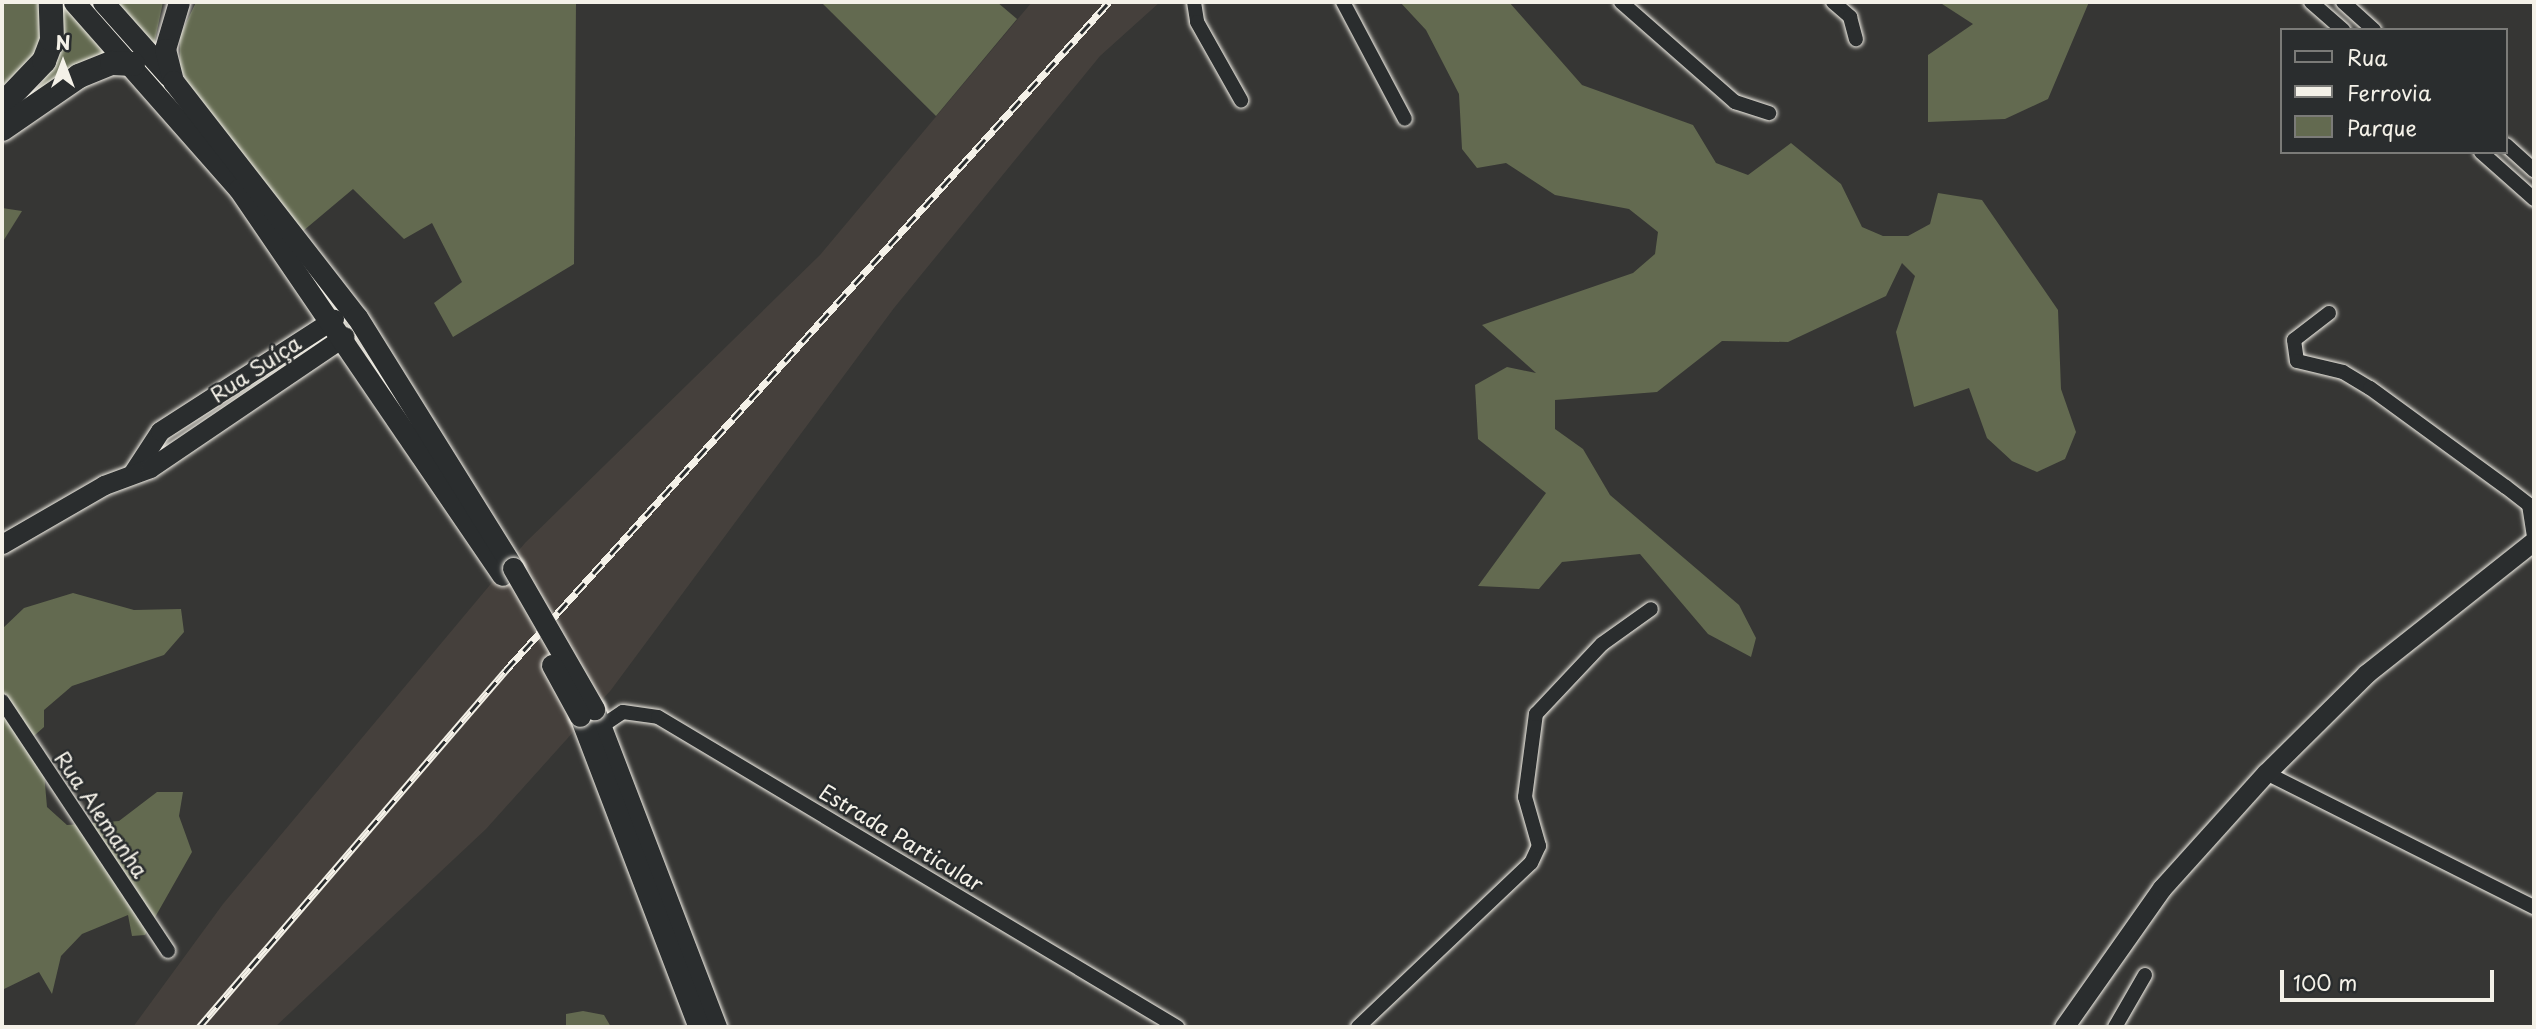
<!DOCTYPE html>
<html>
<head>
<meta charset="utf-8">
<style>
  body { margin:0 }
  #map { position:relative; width:2536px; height:1029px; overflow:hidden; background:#363634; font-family:"Playpen Sans",sans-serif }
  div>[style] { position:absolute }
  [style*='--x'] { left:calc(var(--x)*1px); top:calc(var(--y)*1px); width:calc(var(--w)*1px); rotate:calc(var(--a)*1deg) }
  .built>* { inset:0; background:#45403c }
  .green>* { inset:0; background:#636a50 }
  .roads { filter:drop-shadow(0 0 2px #f4f1e8) drop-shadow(0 0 2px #f4f1e8) }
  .street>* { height:14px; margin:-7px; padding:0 7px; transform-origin:7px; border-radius:7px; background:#2a2d2e }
  .secondary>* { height:19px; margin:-9.5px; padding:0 9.5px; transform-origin:9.5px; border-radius:9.5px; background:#2a2d2e }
  .primary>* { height:21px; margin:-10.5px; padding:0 10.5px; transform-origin:10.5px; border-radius:10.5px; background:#2a2d2e }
  .highway>* { height:24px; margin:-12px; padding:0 12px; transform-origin:12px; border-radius:12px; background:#2a2d2e }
  .rail>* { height:7px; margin-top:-3.5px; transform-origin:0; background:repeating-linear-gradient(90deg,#2a2d2e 0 13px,#f4f1e8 0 26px); box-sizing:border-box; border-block:2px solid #f4f1e8 }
  .bridges { filter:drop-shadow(0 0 2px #f4f1e8) drop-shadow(0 0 2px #f4f1e8) }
  .primary-bridge>* { height:21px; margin:-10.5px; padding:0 10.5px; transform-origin:10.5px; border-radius:10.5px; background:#2a2d2e }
  span { translate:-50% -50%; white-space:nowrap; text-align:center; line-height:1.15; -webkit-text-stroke:5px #2a2d2e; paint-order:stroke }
  .street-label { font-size:21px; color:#f4f1e8 }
  .frame { position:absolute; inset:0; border:4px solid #f4f1e8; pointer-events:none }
  .legend { position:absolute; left:2280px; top:28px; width:228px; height:126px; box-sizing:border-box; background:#2a2d2e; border:2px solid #7b7b78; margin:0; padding:9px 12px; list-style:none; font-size:21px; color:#f4f1e8 }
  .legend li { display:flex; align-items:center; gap:14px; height:35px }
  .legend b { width:35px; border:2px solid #7b7b78 }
  .north { position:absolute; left:28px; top:28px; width:70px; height:70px; -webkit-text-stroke:5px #2a2d2e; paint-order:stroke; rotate:0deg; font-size:19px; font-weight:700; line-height:28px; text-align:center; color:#f4f1e8 }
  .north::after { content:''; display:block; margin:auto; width:24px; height:32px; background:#f4f1e8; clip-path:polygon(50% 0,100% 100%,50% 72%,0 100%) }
  .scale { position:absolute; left:2280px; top:970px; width:214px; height:32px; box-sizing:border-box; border:4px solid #f4f1e8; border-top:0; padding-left:9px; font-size:21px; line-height:24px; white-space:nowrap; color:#f4f1e8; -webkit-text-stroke:5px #2a2d2e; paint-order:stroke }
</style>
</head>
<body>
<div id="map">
  <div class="built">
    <i style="clip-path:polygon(1032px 2px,1160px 2px,1100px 56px,894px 308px,611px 690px,486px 829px,275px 1027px,133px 1027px,223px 904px,525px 543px,820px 255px)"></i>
  </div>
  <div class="green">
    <i style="clip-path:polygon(2px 2px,42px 2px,43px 27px,37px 54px,2px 96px)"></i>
    <i style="clip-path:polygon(110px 2px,163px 2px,153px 50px)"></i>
    <i style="clip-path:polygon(196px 2px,576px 2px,574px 264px,453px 337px,434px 303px,462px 282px,432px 223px,404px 239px,353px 189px,303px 231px,194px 97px,180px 67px,180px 36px)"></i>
    <i style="clip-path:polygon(821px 2px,997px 2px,1017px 19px,936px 116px)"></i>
    <i style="clip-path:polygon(1400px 2px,1509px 2px,1582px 85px,1693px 125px,1716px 163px,1748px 175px,1791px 143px,1841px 184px,1862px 227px,1883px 236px,1908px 236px,1930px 224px,1938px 193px,1982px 200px,2058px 310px,2061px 389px,2076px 432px,2065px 459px,2037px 472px,2012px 461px,1987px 438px,1969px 388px,1914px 407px,1896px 332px,1915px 276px,1902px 263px,1886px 296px,1788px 342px,1722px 341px,1657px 392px,1555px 400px,1555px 429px,1583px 449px,1610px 495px,1739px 605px,1756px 638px,1751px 657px,1708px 634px,1640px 554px,1562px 562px,1539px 589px,1478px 586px,1546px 493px,1478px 439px,1475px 385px,1507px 367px,1536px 373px,1482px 325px,1633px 273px,1655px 254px,1658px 232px,1629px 209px,1555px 195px,1506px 163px,1477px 168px,1462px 149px,1459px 94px,1426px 30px)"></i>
    <i style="clip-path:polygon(1939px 2px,2089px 2px,2048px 99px,2005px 119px,1928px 122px,1928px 55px,1973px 24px)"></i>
    <i style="clip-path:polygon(64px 4px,115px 56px,26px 106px,58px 58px)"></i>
    <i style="clip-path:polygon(2px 208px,22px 211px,2px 243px)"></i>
    <i style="clip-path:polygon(73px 593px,134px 610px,181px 609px,184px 632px,164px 655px,72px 686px,44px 710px,44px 727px,26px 743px,43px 761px,47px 807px,67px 825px,119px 821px,157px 792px,183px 792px,179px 816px,192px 852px,145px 935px,132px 936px,128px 915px,82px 934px,61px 956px,52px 994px,39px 972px,2px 990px,2px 629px,24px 608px)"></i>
    <i style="clip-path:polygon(583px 1011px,604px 1015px,611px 1027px,566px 1027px,566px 1014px)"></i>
  </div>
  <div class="roads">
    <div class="street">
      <i style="--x:1194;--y:2;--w:20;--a:81"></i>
      <i style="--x:1197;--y:22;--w:90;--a:60.6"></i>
      <i style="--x:1343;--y:2;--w:132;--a:62.1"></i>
      <i style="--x:1621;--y:2;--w:152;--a:41.3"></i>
      <i style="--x:1735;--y:102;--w:36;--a:18"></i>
      <i style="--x:1833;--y:2;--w:23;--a:41"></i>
      <i style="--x:1850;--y:17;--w:23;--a:75"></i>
      <i style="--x:2311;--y:2;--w:43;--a:41.2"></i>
      <i style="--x:2343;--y:2;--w:42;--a:42.1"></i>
      <i style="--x:2506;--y:145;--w:38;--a:42"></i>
      <i style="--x:2481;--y:152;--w:71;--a:41.6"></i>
      <i style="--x:2329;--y:313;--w:44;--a:142.4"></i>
      <i style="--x:2294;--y:340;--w:21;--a:82"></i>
      <i style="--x:2297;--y:361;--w:47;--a:13.4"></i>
      <i style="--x:2343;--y:372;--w:31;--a:31"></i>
      <i style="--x:2370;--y:388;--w:168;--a:36.1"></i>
      <i style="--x:2506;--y:487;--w:29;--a:38"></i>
      <i style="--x:2529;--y:505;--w:31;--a:81"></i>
      <i style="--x:2;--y:701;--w:300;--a:56.4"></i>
      <i style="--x:596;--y:730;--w:32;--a:-34"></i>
      <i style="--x:623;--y:712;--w:35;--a:8"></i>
      <i style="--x:658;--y:717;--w:605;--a:30.85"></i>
      <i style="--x:2266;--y:773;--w:300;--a:26.6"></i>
      <i style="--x:1358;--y:1027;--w:238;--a:-43.5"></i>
      <i style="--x:1531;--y:863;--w:19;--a:-65"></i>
      <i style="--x:1539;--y:846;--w:51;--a:-105.9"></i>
      <i style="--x:1525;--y:797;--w:84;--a:-82.5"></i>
      <i style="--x:1536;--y:714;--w:96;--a:-46.7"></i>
      <i style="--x:1602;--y:644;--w:60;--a:-35.5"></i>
      <i style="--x:2115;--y:1027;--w:60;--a:-60"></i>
    </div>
    <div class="secondary">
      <i style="--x:132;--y:474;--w:51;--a:-56.9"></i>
      <i style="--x:160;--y:431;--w:207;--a:-32.8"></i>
      <i style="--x:2;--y:544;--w:118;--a:-30"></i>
      <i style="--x:104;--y:485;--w:49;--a:-20.3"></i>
      <i style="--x:150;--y:468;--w:235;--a:-34.1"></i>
      <i style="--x:2064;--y:1027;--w:170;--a:-54.8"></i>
      <i style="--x:2162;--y:888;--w:155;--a:-47.9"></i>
      <i style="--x:2266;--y:773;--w:141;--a:-44.7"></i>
      <i style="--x:2366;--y:674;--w:214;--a:-38.4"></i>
    </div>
    <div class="primary">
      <i style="--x:74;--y:2;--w:249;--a:48.6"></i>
      <i style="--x:239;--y:189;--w:467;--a:55.7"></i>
      <i style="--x:103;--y:2;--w:99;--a:48.3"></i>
      <i style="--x:179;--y:2;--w:49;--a:106.6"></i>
      <i style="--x:165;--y:49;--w:33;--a:76"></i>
      <i style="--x:173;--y:81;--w:299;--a:52.1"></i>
      <i style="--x:357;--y:317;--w:296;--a:58.1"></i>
      <i style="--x:594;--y:709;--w:341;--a:69"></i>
      <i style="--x:580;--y:716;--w:333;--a:69.1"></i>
    </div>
    <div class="highway">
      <i style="--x:2;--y:105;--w:61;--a:-46.3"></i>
      <i style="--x:44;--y:61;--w:22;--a:-69"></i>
      <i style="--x:52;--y:40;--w:38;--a:-92"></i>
      <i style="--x:2;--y:129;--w:93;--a:-34.5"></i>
      <i style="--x:79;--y:76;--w:35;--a:-22"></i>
      <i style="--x:112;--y:63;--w:21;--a:3"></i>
    </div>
  </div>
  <div class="rail">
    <i style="--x:199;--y:1027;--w:471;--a:-49.3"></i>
    <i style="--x:506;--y:670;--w:900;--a:-47.93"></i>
  </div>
  <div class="bridges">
    <div class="primary-bridge">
      <i style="--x:513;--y:568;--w:163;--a:60.1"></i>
      <i style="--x:552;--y:665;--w:58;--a:61.2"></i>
    </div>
  </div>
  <div class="street-label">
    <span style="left:255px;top:368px;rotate:-33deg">Rua Suíça</span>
    <span style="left:102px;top:814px;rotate:56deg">Rua Alemanha</span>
    <span style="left:902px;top:837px;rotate:31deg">Estrada Particular</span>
  </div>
  <div class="frame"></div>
  <ul class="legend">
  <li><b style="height:9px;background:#2a2d2e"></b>Rua</li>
  <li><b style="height:9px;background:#f4f1e8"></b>Ferrovia</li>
  <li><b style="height:19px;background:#636a50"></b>Parque</li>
  </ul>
  <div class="north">N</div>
  <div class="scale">100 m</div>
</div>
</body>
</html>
